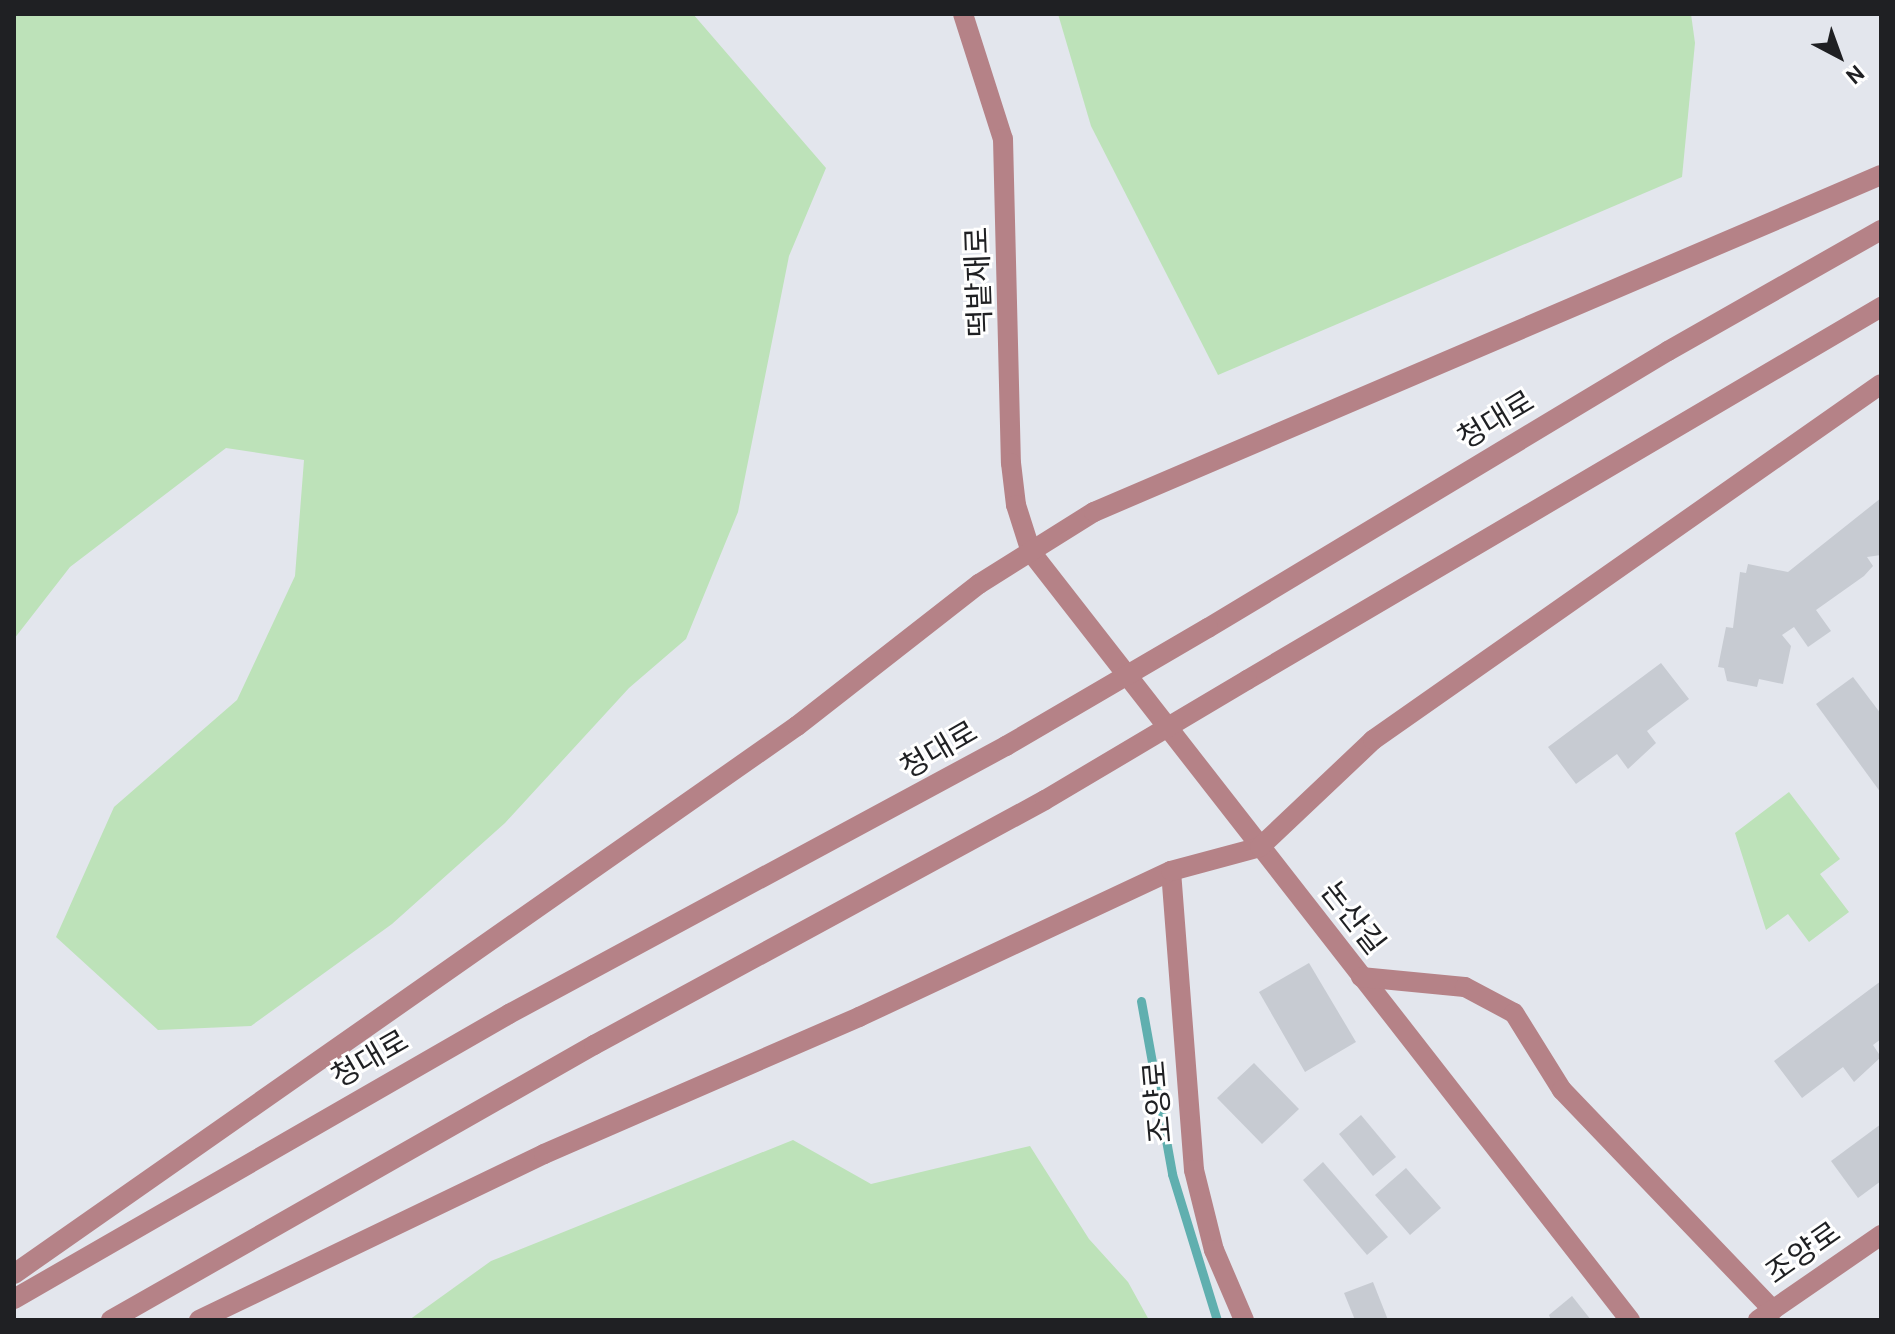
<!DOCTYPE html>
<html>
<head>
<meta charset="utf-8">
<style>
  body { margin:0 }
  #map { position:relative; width:1895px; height:1334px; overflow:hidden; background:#e3e6ed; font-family:Cabin,"Noto Sans KR",sans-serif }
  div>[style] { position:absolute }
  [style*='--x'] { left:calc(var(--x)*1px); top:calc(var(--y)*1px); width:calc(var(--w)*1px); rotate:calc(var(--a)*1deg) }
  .green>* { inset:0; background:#bde2b9 }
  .stream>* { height:9px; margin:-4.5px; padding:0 4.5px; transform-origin:4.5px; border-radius:4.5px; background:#60afaf }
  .building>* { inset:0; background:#c7cbd2 }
  .minor>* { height:20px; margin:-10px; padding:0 10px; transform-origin:10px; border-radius:10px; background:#b58287 }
  .minor-bridge>* { height:20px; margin:-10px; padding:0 10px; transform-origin:10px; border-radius:10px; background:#b58287 }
  span { translate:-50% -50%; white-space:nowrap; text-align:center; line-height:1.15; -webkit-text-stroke:6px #fff; paint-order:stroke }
  .street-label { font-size:30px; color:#1f2023 }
  .frame { position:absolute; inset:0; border:16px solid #1f2023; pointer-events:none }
  .north { position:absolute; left:1799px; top:16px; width:80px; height:80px; -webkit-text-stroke:6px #fff; paint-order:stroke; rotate:139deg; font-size:22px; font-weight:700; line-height:32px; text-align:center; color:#1f2023 }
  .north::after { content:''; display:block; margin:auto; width:28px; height:36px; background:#1f2023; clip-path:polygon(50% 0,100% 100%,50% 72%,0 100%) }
</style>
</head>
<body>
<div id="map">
  <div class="green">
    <i style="clip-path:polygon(14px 14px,693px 14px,826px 168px,789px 256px,738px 512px,686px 639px,629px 688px,505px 823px,392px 924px,251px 1026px,158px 1030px,56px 937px,114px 807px,237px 700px,295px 576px,304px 460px,226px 448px,70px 567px,14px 639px)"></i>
    <i style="clip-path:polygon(1058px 14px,1691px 14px,1695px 43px,1682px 177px,1218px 375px,1091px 126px)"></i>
    <i style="clip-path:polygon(1789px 792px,1840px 859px,1820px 874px,1849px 912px,1809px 942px,1788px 914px,1766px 930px,1735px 833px)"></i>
    <i style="clip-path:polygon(793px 1140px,871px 1184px,1030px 1146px,1089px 1239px,1128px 1282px,1149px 1320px,409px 1320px,491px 1261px)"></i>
  </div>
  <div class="stream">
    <i style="--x:1141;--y:1001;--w:176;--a:79.8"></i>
    <i style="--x:1172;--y:1174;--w:153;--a:72.9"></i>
  </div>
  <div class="building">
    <i style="clip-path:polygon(1881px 498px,1881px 555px,1867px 557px,1873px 566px,1864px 576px,1816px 610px,1831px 631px,1808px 647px,1794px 627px,1782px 635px,1791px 646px,1783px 684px,1759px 679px,1757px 687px,1727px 681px,1724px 668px,1718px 667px,1726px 627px,1733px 628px,1740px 572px,1746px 573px,1748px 564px,1788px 572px)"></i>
    <i style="clip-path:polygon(1661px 663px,1689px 699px,1647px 731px,1656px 743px,1628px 769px,1617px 754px,1576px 784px,1548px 747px)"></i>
    <i style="clip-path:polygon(1853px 677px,1881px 714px,1881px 793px,1816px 704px)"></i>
    <i style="clip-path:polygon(1309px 963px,1356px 1042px,1305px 1072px,1259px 992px)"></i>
    <i style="clip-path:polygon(1881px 981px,1881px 1039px,1873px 1045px,1881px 1057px,1854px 1082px,1843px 1067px,1802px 1098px,1774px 1061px)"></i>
    <i style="clip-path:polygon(1254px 1063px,1299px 1109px,1262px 1144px,1217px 1098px)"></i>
    <i style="clip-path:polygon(1361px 1115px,1396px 1157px,1373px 1176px,1339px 1134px)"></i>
    <i style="clip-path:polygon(1881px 1124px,1881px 1181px,1858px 1198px,1831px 1161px)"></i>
    <i style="clip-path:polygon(1323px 1162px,1388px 1237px,1367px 1255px,1303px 1180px)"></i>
    <i style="clip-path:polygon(1406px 1168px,1441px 1208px,1410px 1235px,1375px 1195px)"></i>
    <i style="clip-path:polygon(1373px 1282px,1388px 1320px,1355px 1320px,1344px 1293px)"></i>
    <i style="clip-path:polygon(1572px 1296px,1591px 1320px,1551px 1320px,1549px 1315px)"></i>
  </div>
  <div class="minor">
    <i style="--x:963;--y:14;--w:131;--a:72.3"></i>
    <i style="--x:1003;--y:139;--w:324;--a:88.6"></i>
    <i style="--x:1011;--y:463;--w:42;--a:83.2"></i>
    <i style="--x:1016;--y:505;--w:49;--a:72.3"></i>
    <i style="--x:1031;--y:552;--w:974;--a:52.05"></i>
    <i style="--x:1208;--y:628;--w:537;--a:-31.06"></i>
    <i style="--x:1668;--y:351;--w:245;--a:-29.6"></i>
    <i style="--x:1247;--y:680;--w:736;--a:-30.47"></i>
    <i style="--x:1171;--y:871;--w:300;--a:85.6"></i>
    <i style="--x:1194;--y:1170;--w:82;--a:76"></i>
    <i style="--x:1214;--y:1250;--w:76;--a:66.8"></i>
    <i style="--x:1361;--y:977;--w:104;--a:5.5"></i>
    <i style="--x:1465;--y:987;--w:55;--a:28"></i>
    <i style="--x:1514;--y:1013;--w:91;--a:58.1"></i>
    <i style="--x:1562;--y:1090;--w:305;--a:46.2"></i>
    <i style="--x:14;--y:1274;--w:956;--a:-34.99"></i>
    <i style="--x:797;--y:726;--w:231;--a:-38"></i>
    <i style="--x:979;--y:584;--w:136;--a:-32.1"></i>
    <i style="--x:1094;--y:512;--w:856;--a:-23.18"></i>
    <i style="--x:14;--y:1299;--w:571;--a:-29.93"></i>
    <i style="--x:509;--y:1014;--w:565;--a:-28.34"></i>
    <i style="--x:111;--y:1320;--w:556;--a:-29.66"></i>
    <i style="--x:594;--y:1045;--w:513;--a:-28.51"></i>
    <i style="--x:199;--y:1320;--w:383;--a:-25.7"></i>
    <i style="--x:544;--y:1154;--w:344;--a:-23.5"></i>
    <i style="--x:859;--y:1017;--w:344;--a:-25.1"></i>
    <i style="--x:1171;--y:871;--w:92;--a:-15.1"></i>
    <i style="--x:1260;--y:847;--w:156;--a:-43.4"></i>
    <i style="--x:1373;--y:740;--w:620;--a:-35.02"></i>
    <i style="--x:1758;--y:1320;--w:150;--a:-34.6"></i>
  </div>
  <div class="minor-bridge">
    <i style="--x:1006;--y:746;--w:234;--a:-30.3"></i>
    <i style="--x:1045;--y:800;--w:235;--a:-30.7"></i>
  </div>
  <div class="street-label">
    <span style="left:979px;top:282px;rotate:-92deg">떡밭재로</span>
    <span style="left:1496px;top:420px;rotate:-31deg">청대로</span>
    <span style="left:939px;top:750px;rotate:-30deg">청대로</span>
    <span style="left:1353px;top:918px;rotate:52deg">논산길</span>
    <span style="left:370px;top:1059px;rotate:-30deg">청대로</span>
    <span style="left:1158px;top:1102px;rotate:-95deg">조양로</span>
    <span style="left:1803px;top:1253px;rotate:-35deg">조양로</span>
  </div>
  <div class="frame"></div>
  <div class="north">N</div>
</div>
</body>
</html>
